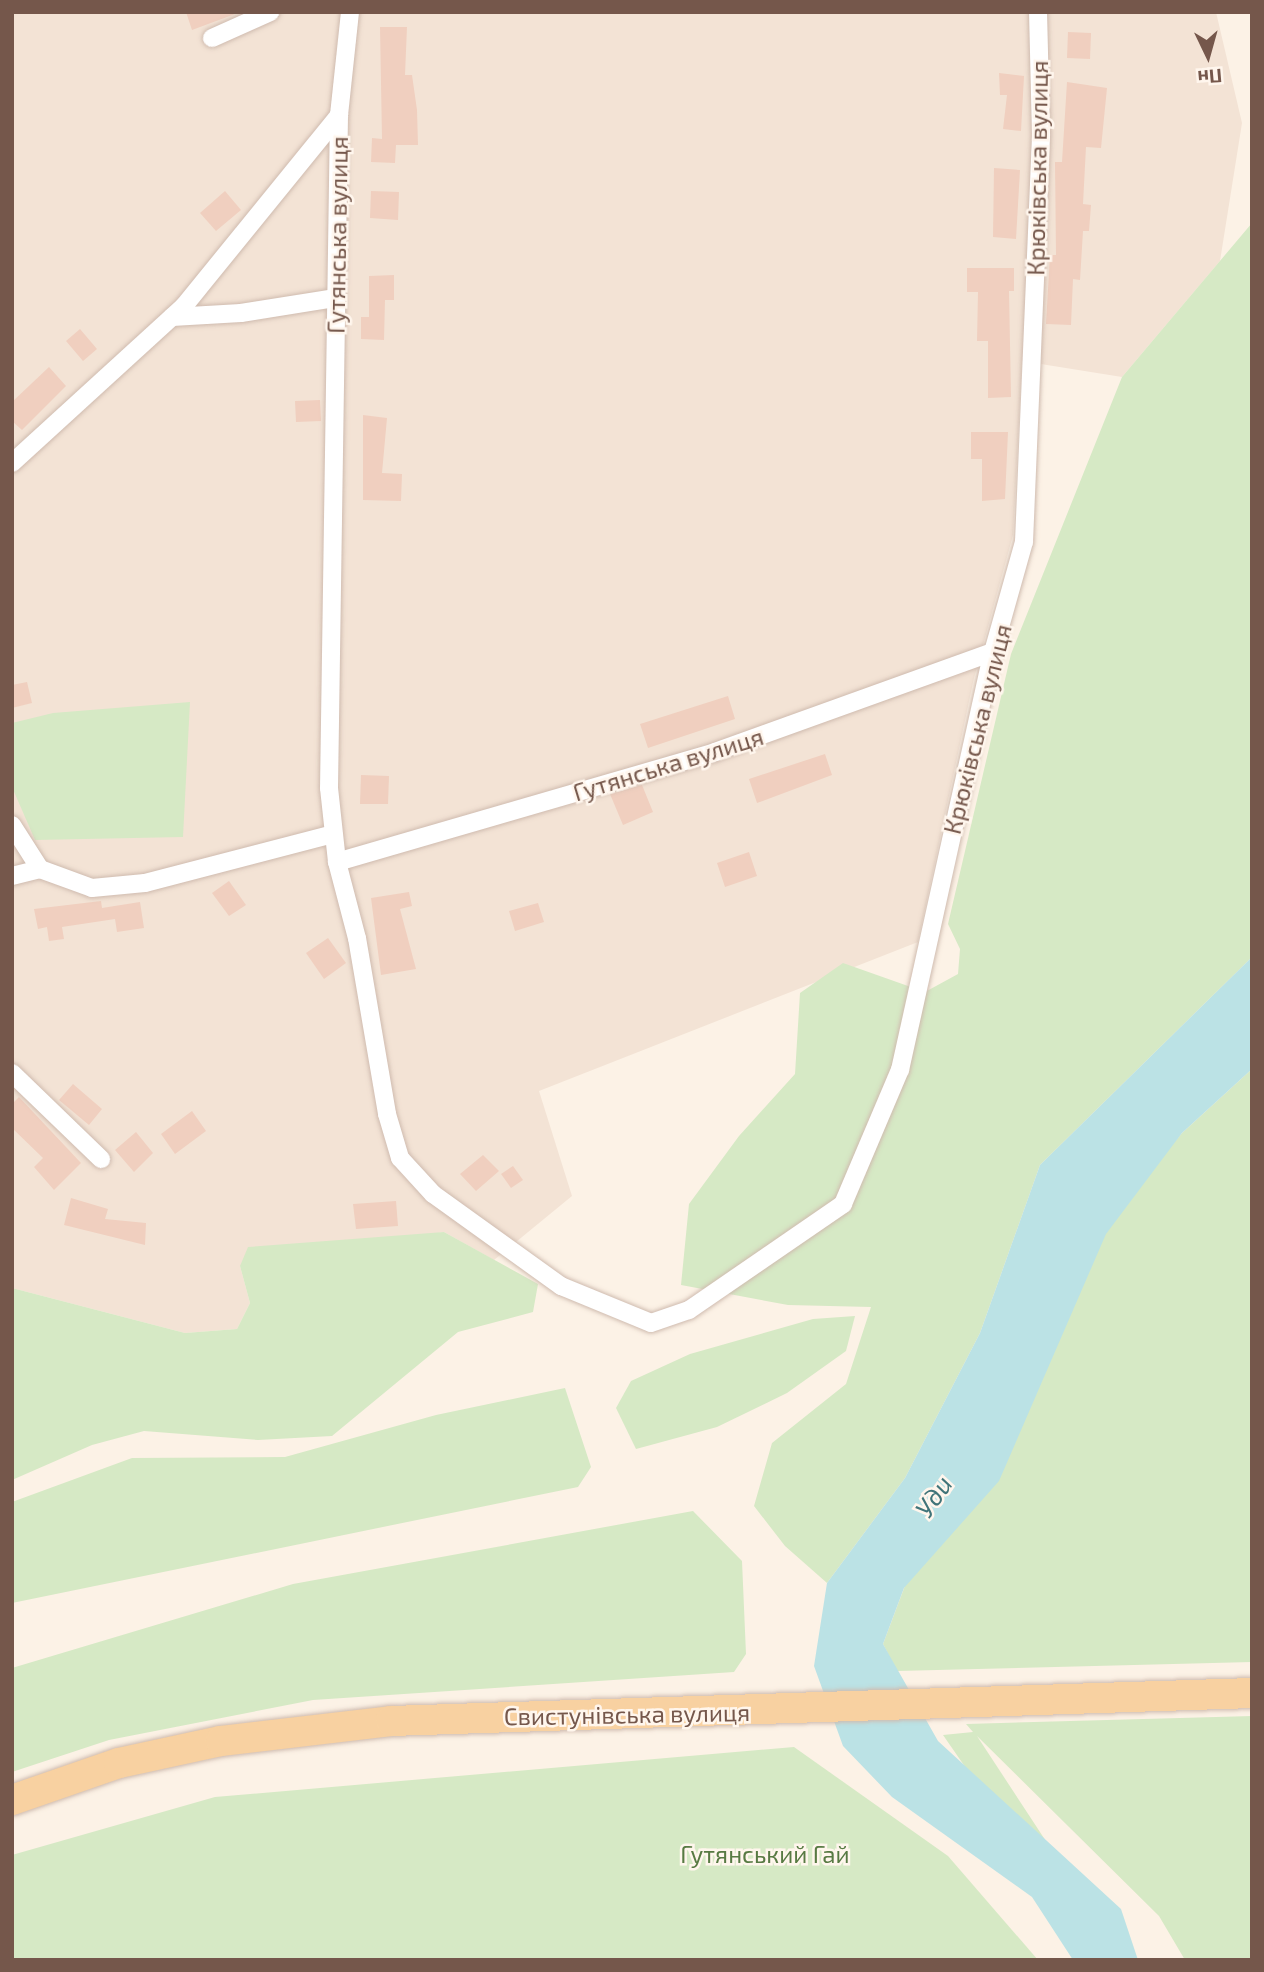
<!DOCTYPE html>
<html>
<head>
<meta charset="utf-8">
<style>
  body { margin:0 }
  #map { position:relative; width:1264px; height:1972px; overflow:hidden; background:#fcf2e6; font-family:"Exo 2",sans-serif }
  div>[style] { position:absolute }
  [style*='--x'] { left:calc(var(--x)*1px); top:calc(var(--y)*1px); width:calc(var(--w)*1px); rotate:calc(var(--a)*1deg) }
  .residential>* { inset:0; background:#f3e3d5 }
  .green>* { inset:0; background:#d6e9c5 }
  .water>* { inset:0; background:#bbe2e5 }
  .building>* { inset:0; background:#f0cfbf }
  .roads { filter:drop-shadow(0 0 2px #cfbbaf) drop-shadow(0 0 2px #cfbbaf) }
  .minor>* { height:18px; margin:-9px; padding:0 9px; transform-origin:9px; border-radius:9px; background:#fff }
  .primary>* { height:30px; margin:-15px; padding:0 15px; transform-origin:15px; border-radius:15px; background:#f8d1a1 }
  span { translate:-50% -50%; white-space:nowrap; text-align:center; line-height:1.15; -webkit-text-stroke:5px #fff6ed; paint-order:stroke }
  .street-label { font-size:24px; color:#75574b }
  .park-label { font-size:24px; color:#587a43 }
  .water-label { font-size:26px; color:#407479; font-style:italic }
  .frame { position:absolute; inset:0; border:14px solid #75574b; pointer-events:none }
  .north { position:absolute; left:1173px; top:21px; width:70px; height:70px; -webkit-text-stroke:5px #fff6ed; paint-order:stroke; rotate:175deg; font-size:19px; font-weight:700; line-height:28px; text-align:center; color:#75574b }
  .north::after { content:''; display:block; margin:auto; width:24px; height:32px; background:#75574b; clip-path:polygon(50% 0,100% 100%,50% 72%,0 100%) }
</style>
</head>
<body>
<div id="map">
  <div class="residential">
    <i style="clip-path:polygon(12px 12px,1216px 12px,1242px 123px,1220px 261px,1122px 377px,1022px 361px,1013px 535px,974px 678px,918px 942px,539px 1091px,572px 1196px,494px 1260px,444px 1232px,240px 1266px,250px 1303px,237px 1329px,185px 1333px,12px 1288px)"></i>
  </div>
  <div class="green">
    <i style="clip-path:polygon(1252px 223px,1252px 957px,1040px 1165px,980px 1333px,905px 1478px,827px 1583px,785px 1546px,754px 1506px,772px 1443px,846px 1384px,871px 1307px,788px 1305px,681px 1285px,689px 1204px,739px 1136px,795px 1074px,800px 993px,843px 963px,925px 992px,958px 974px,960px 949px,948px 924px,1011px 654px,1122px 377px)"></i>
    <i style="clip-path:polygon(190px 702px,183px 837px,35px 840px,12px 787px,12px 723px,53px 713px)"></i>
    <i style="clip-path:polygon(1252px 1069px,1252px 1662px,897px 1671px,883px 1644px,906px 1583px,1100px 1230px,1182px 1133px)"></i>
    <i style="clip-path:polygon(444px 1232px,538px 1284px,533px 1312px,458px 1332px,332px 1436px,258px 1440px,144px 1431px,92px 1445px,12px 1480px,12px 1288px,185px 1333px,237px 1329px,250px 1303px,240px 1266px,248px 1247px)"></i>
    <i style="clip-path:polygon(855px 1316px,846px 1351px,787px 1393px,717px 1427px,636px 1449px,616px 1408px,631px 1381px,690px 1354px,813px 1319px)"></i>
    <i style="clip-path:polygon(565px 1388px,591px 1467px,578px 1487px,12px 1603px,12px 1502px,132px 1458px,285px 1457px,436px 1415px)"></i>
    <i style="clip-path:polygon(693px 1511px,742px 1561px,746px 1654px,734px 1672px,313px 1700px,109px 1740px,12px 1772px,12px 1668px,293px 1584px)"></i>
    <i style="clip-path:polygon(1252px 1716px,1252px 1960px,1185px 1960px,1159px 1916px,977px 1736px,1124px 1960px,1099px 1960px,943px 1735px,973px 1732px,966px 1724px)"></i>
    <i style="clip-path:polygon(794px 1747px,948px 1856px,1038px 1960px,12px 1960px,12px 1855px,215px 1797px)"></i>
  </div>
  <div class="water">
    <i style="clip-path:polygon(1252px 957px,1252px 1069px,1182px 1133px,1106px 1234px,999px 1481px,904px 1588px,883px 1644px,938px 1741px,1121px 1909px,1138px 1960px,1073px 1960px,1032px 1897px,892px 1797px,843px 1746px,814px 1666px,827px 1583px,905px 1478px,980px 1333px,1040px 1165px)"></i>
  </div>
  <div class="building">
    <i style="clip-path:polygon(186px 12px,234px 12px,235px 14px,192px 30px)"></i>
    <i style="clip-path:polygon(380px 27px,407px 27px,405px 75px,412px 75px,417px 110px,418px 145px,396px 145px,395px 163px,371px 162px,372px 138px,382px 139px)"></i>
    <i style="clip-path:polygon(1068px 32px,1091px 33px,1090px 59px,1067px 58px)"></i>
    <i style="clip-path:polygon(999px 73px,1024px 76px,1021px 131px,1003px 129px,1007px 95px,1000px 95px)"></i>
    <i style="clip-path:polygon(1067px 82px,1107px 88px,1101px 148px,1086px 147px,1083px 204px,1091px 205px,1089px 231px,1083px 231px,1080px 280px,1073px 279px,1071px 325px,1046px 324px,1050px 255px,1056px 255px,1055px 162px,1062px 162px)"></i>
    <i style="clip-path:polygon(994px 168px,1020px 170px,1016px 239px,993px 237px)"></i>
    <i style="clip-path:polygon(225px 191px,241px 210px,216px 231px,200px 213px)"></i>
    <i style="clip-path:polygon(371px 191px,399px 192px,398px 220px,370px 218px)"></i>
    <i style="clip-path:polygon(967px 268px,1014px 268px,1014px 291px,1009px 291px,1011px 397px,988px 398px,988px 341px,977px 341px,978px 292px,967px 292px)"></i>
    <i style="clip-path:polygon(394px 275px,394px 300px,385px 300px,384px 340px,361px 339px,361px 317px,369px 317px,369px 276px)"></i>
    <i style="clip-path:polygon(80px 329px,97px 349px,83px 361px,66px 341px)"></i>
    <i style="clip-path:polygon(49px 367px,66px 386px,22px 430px,12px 421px,12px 402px)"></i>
    <i style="clip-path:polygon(320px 400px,321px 421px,296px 422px,295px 401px)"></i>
    <i style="clip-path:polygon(363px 415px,387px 418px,382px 473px,402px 474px,401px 501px,363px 500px)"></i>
    <i style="clip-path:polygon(971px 432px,1008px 432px,1005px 499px,982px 501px,982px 459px,971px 459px)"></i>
    <i style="clip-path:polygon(27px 682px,32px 703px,12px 708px,12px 685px)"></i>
    <i style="clip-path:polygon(728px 696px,735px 719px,648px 748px,640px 724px)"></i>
    <i style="clip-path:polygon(825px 754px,832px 775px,757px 803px,749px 779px)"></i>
    <i style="clip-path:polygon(361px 775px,389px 776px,388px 804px,360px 804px)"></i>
    <i style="clip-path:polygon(642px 785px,653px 812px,623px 825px,610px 794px)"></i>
    <i style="clip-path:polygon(749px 852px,757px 876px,725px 887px,717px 863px)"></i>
    <i style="clip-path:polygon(229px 881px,246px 905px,229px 916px,212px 893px)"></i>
    <i style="clip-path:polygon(409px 892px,412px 906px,400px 909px,416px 969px,381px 975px,371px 898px)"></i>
    <i style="clip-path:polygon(101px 901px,102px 908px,140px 902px,144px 928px,117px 932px,115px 919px,62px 927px,64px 939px,49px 941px,47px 927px,38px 929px,34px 909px)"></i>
    <i style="clip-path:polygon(538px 903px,544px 922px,515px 931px,509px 911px)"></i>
    <i style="clip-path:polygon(328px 938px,346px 963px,324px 979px,306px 953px)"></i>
    <i style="clip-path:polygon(73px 1084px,102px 1109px,89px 1125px,59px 1100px)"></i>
    <i style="clip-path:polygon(19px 1097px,81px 1163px,54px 1190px,34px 1167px,43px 1158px,12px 1128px,12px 1104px)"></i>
    <i style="clip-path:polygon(192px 1111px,206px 1131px,175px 1154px,161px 1134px)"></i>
    <i style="clip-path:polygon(136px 1132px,153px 1153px,134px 1172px,115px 1150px)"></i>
    <i style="clip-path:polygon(483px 1155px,499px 1171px,476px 1191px,460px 1174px)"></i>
    <i style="clip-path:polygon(513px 1166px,523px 1180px,511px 1188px,501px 1174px)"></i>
    <i style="clip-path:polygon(71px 1198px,108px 1209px,105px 1219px,146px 1223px,145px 1245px,64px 1225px)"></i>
    <i style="clip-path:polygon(396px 1201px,398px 1226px,356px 1229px,353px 1204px)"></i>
  </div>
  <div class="roads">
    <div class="minor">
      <i style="--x:212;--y:38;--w:64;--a:-24.1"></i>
      <i style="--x:339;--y:115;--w:104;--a:-83.9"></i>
      <i style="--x:172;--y:317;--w:69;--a:-3.3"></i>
      <i style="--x:241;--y:313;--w:96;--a:-9"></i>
      <i style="--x:12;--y:463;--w:233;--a:-42.4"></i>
      <i style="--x:184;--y:306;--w:246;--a:-50.9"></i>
      <i style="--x:339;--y:115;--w:673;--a:90.85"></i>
      <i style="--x:329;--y:788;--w:74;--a:83.8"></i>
      <i style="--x:337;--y:862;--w:79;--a:75.3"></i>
      <i style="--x:357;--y:938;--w:179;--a:80.3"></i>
      <i style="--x:387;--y:1114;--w:46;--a:73.5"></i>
      <i style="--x:400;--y:1158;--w:49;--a:47.5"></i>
      <i style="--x:433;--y:1194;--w:158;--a:35.7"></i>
      <i style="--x:561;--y:1286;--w:97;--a:22.3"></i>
      <i style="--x:651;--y:1323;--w:40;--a:-18.9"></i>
      <i style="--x:689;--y:1310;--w:187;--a:-34.5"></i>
      <i style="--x:843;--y:1204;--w:146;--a:-67"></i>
      <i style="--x:900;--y:1070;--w:428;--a:-77.5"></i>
      <i style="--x:993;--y:652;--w:114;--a:-74.3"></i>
      <i style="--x:1024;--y:542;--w:408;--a:-87.6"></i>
      <i style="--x:1041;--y:134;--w:122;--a:-91.4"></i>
      <i style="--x:12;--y:825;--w:52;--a:57.5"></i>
      <i style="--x:40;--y:869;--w:55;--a:20.1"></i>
      <i style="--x:92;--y:888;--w:53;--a:-5.4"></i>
      <i style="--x:145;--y:883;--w:194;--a:-14.6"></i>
      <i style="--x:337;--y:862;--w:394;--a:-16.2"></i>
      <i style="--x:715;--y:752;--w:295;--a:-19.8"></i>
      <i style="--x:12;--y:876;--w:29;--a:-14"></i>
      <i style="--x:12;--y:1073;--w:124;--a:44"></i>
    </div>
    <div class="primary">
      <i style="--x:12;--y:1800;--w:113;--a:-19.1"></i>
      <i style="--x:119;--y:1763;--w:104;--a:-12.2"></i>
      <i style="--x:221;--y:1741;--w:171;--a:-6.7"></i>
      <i style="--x:391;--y:1721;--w:861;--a:-1.86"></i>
    </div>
  </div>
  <div class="street-label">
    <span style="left:1037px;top:168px;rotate:-89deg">Крюківська вулиця</span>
    <span style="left:337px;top:235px;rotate:-89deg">Гутянська вулиця</span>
    <span style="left:977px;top:729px;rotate:-76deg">Крюківська вулиця</span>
    <span style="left:668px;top:764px;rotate:-17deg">Гутянська вулиця</span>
    <span style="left:627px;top:1714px;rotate:-1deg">Свистунівська вулиця</span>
  </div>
  <div class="park-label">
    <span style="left:765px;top:1854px">Гутянський Гай</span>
  </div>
  <div class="water-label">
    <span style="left:933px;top:1496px;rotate:-55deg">Уди</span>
  </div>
  <div class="frame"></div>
  <div class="north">Пн</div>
</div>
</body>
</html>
